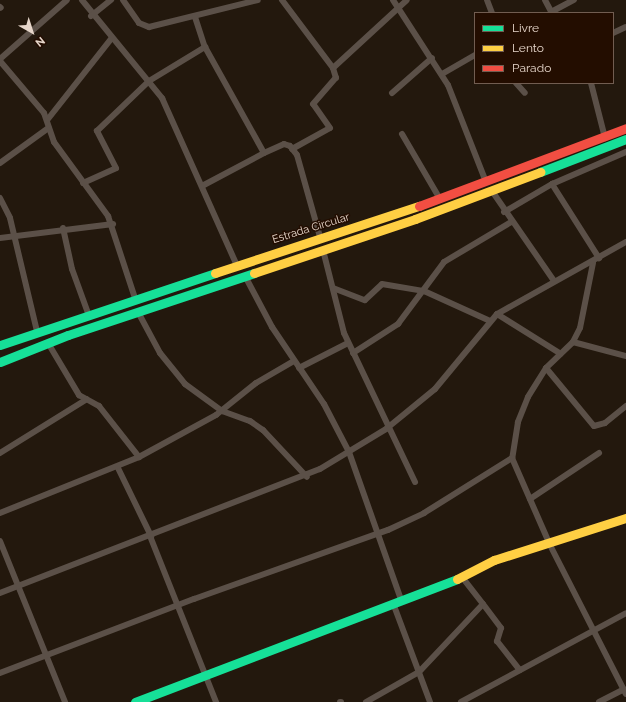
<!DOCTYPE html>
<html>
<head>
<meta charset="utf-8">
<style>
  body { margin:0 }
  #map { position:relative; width:626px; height:702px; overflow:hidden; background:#23180d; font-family:Raleway,sans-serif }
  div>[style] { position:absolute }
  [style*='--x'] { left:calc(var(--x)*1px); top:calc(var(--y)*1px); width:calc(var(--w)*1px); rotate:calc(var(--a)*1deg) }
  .street>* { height:6px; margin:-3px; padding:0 3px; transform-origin:3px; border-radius:3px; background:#5b5048 }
  .fast>* { height:9px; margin:-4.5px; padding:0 4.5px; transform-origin:4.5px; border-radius:4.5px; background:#16e098 }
  .slow>* { height:9px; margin:-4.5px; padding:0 4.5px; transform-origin:4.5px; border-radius:4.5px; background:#ffcf43 }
  .jam>* { height:9px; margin:-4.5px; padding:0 4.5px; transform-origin:4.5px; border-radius:4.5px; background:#f24e42 }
  span { translate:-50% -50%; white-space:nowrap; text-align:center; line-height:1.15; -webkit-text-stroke:3px #230d00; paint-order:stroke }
  .street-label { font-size:11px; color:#e6d6ca }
  .legend { position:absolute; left:474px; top:12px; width:140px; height:72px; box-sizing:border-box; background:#230d00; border:1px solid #715d51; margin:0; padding:5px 7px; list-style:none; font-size:12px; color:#e6d6ca }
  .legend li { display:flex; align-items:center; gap:8px; height:20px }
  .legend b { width:20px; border:1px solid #715d51 }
  .north { position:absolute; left:12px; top:12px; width:40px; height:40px; -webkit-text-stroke:3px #230d00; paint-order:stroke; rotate:141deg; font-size:11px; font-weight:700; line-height:16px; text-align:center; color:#e6d6ca }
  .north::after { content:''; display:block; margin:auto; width:14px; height:18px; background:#e6d6ca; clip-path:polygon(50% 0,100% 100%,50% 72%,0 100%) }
</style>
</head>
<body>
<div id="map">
  <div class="street">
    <i style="--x:82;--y:0;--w:127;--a:50.8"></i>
    <i style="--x:162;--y:98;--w:184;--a:65.9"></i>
    <i style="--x:123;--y:0;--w:28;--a:55"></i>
    <i style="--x:139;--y:23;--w:11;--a:22"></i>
    <i style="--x:149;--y:27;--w:112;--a:-13.9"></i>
    <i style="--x:282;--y:0;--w:85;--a:53.1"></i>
    <i style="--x:393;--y:0;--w:101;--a:57.1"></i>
    <i style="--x:448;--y:85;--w:104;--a:68.6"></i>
    <i style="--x:487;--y:0;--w:14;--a:69"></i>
    <i style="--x:545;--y:0;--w:15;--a:62"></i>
    <i style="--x:0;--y:7;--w:1;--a:45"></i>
    <i style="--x:551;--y:12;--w:26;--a:-28"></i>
    <i style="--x:91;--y:16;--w:26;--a:-39"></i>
    <i style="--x:195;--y:17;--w:32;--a:72"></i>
    <i style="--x:205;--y:47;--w:121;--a:60.9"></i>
    <i style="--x:613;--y:33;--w:14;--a:-25"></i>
    <i style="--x:0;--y:59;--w:89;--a:-41.4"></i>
    <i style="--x:0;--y:61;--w:68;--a:49.8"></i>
    <i style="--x:44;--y:113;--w:31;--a:71"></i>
    <i style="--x:54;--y:142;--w:92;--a:53.9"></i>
    <i style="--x:108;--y:216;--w:86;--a:71.8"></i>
    <i style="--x:442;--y:74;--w:38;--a:-30"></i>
    <i style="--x:516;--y:83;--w:13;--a:48"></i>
    <i style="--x:591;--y:83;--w:57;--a:75.7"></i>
    <i style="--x:392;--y:93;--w:53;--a:-41.2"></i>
    <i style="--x:48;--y:119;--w:102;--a:-51.8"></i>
    <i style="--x:402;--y:134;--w:75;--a:59.7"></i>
    <i style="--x:292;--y:149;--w:43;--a:-28.9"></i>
    <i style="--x:330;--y:128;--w:29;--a:-125"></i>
    <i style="--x:313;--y:104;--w:35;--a:-49"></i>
    <i style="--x:336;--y:78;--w:10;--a:-107"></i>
    <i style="--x:333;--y:68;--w:100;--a:-42.6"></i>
    <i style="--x:0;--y:163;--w:58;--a:-35.9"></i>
    <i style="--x:83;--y:183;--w:36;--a:-24"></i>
    <i style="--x:116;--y:168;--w:42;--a:-117.2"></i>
    <i style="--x:97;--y:131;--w:72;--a:-43.9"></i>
    <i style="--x:149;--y:81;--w:66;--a:-31.3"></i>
    <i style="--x:552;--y:184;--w:88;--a:57.6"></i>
    <i style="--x:202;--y:186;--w:70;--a:-28"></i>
    <i style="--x:264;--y:153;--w:22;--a:-24"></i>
    <i style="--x:284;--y:144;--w:6;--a:18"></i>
    <i style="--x:290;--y:146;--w:11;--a:52"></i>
    <i style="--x:297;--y:155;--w:85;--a:74.3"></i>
    <i style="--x:492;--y:191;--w:109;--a:55.4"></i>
    <i style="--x:0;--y:198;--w:22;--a:63"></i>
    <i style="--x:10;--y:218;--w:116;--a:76.6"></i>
    <i style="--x:504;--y:212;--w:56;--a:-30.3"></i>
    <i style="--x:552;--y:184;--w:81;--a:-23.4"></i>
    <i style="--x:63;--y:228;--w:42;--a:77.6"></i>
    <i style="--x:72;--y:269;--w:47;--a:70"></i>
    <i style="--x:0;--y:238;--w:114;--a:-7.1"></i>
    <i style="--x:323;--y:250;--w:86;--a:75.8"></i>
    <i style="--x:344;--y:333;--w:165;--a:64.5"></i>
    <i style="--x:593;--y:263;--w:66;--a:101.3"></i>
    <i style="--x:580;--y:328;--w:16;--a:117"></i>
    <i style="--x:573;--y:342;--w:37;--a:136"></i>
    <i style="--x:546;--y:368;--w:34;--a:122"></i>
    <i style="--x:528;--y:397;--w:27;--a:112"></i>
    <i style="--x:518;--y:422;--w:36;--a:99"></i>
    <i style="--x:512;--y:458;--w:95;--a:66.4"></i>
    <i style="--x:550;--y:545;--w:167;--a:63"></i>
    <i style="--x:245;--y:276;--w:58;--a:62.1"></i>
    <i style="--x:272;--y:327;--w:93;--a:56"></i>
    <i style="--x:324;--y:404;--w:54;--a:62.5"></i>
    <i style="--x:349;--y:452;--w:157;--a:70.6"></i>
    <i style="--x:333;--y:288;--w:34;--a:21"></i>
    <i style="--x:365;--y:300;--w:23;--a:-43"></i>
    <i style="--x:382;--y:284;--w:43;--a:9.5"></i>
    <i style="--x:424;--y:291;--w:72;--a:24.4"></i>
    <i style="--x:138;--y:312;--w:47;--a:61.8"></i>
    <i style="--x:160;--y:353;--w:40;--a:51"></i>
    <i style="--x:185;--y:384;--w:46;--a:36.1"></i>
    <i style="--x:222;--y:411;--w:30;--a:20"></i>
    <i style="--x:250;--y:421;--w:16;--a:35"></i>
    <i style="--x:263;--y:430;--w:64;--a:46.9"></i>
    <i style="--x:497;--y:314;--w:75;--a:32"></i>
    <i style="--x:573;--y:342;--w:55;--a:14.8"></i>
    <i style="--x:48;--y:343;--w:61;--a:59.2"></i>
    <i style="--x:79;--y:395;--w:23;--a:29"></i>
    <i style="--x:99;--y:406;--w:65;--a:51.9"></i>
    <i style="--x:353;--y:353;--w:54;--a:-32.8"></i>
    <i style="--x:398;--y:324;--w:77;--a:-53.4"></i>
    <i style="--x:444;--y:262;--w:78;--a:-30.8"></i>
    <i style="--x:299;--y:368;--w:55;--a:-27"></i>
    <i style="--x:546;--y:368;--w:75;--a:50.4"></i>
    <i style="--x:594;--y:426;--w:11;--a:-15"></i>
    <i style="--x:605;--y:423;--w:27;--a:-39"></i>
    <i style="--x:0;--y:453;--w:102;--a:-31.8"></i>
    <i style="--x:118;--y:468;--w:76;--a:64.1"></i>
    <i style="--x:530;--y:499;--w:83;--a:-33.7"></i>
    <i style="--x:0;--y:513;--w:150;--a:-21.9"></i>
    <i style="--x:139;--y:457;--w:88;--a:-28.6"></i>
    <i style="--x:216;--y:415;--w:51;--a:-38.7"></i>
    <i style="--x:256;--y:383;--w:44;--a:-30.1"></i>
    <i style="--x:150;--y:536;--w:179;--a:68.3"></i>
    <i style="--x:0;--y:541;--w:174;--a:68"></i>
    <i style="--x:0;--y:593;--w:343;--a:-21.2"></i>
    <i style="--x:320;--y:469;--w:77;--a:-31.2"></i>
    <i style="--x:386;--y:429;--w:63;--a:-39.2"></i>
    <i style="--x:435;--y:389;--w:97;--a:-50.4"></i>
    <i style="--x:497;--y:314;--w:148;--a:-29.2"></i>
    <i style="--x:393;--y:603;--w:106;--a:69.5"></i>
    <i style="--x:483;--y:604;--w:30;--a:53"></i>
    <i style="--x:501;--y:628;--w:14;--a:107"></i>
    <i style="--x:497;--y:641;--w:37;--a:52"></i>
    <i style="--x:0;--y:673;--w:208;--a:-20.9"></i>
    <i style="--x:194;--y:599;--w:206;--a:-19.6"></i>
    <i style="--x:388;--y:530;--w:40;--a:-25"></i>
    <i style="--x:424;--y:513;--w:104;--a:-32"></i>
    <i style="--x:340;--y:702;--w:1;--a:0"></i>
    <i style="--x:366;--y:702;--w:61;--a:-29.5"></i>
    <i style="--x:419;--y:672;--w:93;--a:-46.7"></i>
    <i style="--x:483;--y:604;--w:34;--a:-128"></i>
    <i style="--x:461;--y:702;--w:187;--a:-28.3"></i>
    <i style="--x:599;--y:702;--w:28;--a:-27"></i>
  </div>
  <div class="fast">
    <i style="--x:540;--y:172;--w:92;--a:-21"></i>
    <i style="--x:0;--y:345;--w:227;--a:-18.5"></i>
    <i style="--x:0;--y:362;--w:73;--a:-21.7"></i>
    <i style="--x:68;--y:335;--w:196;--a:-18.4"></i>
    <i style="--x:135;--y:702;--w:345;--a:-20.9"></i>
  </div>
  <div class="slow">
    <i style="--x:215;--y:273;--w:215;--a:-18.2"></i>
    <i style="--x:254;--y:273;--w:170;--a:-18.5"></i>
    <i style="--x:415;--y:219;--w:134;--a:-20.6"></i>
    <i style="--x:457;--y:579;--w:42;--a:-27.2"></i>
    <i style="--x:494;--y:560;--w:139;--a:-17.7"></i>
  </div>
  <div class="jam">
    <i style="--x:419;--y:206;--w:221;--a:-20.6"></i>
  </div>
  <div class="street-label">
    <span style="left:311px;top:229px;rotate:-17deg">Estrada Circular</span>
  </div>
  <ul class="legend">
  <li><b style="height:5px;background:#16e098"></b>Livre</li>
  <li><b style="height:5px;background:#ffcf43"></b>Lento</li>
  <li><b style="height:5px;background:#f24e42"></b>Parado</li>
  </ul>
  <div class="north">N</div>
</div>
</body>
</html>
